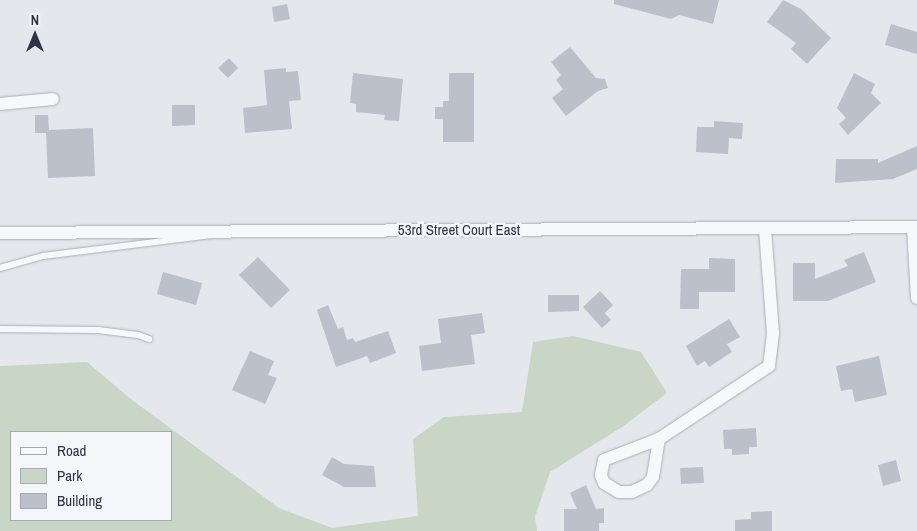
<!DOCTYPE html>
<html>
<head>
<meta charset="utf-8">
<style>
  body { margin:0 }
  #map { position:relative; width:917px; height:531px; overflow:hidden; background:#e4e7ec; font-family:"Archivo Narrow",sans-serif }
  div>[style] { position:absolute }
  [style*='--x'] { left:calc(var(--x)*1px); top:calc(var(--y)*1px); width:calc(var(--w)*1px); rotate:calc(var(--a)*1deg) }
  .green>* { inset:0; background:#c9d6c5 }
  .building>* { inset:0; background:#bbc0ca }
  .roads { filter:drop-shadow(0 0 1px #a9aeb7) drop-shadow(0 0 1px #a9aeb7) }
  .service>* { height:6px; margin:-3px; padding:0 3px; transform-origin:3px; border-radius:3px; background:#f7f8fa }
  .minor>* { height:12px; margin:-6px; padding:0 6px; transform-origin:6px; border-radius:6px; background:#f7f8fa }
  span { translate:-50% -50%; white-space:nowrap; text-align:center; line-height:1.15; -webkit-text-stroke:5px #f4f6f9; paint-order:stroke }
  .street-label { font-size:15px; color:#2b3445 }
  .legend { position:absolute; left:10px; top:431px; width:162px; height:90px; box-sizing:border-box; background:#f4f6f9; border:1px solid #a4a8b1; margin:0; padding:6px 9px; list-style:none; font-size:15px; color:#2b3445 }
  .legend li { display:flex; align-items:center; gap:10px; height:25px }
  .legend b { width:25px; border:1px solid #a4a8b1 }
  .north { position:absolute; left:10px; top:10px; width:50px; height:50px; -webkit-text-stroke:4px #f4f6f9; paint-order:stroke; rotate:0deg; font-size:14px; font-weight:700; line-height:20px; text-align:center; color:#2b3445 }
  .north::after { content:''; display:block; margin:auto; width:18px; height:22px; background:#2b3445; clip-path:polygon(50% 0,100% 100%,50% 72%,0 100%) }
</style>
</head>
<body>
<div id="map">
  <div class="green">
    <i style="clip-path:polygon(evenodd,573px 336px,641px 352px,667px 393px,622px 427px,550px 472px,535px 517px,537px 531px,0 531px,0 366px,87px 362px,132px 400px,279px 508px,332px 528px,418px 516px,413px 439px,444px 417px,522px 412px,533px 342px,573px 336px,11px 432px,171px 432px,171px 520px,11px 520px,11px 432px)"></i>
  </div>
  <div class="building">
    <i style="clip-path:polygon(614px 0,719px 0,713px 24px,679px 15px,671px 19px,614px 4px)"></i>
    <i style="clip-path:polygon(783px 0,801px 9px,831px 38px,807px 64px,791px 49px,796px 43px,767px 22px)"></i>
    <i style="clip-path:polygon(287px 4px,290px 19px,274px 22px,272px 7px)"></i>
    <i style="clip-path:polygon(891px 24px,917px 32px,917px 54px,885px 45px)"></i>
    <i style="clip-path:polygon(570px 47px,596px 78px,605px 79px,608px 88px,598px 91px,566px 116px,552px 98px,563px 89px,556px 80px,561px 75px,551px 62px)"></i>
    <i style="clip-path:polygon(229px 58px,238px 68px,228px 78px,218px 68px)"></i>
    <i style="clip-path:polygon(286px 68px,286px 72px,298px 71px,301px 100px,289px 101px,292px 129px,245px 133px,243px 108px,267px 105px,264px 70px)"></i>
    <i style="clip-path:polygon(353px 73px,403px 79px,399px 121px,384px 120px,385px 115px,356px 112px,356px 104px,350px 103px)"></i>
    <i style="clip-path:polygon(449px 73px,474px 73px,474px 142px,443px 142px,443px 119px,435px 119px,435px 107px,443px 107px,443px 101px,449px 101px)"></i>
    <i style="clip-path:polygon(854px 73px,875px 84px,871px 93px,881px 103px,848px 135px,839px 124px,846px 118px,837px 108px)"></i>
    <i style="clip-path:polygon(172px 105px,195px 105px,195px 125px,172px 126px)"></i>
    <i style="clip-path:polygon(35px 115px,48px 115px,49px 130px,93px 128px,95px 176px,48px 178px,46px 133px,35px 133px)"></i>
    <i style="clip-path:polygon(714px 121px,743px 123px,742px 139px,729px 138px,728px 154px,696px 152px,697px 127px,714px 127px)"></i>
    <i style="clip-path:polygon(917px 146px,917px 169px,893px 179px,835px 183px,836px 159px,878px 159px,878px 163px)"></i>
    <i style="clip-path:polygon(864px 252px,876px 282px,828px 301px,793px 301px,793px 263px,815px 263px,815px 279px,848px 266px,844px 260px)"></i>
    <i style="clip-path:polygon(258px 257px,290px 290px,271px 308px,239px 275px)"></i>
    <i style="clip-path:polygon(709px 258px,735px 259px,735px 292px,699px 292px,699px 309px,680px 309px,681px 269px,709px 269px)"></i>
    <i style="clip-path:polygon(163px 272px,202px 283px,196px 305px,157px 294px)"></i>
    <i style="clip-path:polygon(600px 291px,613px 305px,605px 313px,611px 320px,602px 328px,583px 307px)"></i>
    <i style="clip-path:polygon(548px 295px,579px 295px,579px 311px,548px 312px)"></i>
    <i style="clip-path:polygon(328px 305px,338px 329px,343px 327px,347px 340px,353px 338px,355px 342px,388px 331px,396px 353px,370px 363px,367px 356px,336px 367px,317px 310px)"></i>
    <i style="clip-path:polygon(482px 313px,485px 333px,471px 335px,475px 364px,422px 371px,419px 346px,441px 343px,438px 319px)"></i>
    <i style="clip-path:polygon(729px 319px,740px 337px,727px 344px,732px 352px,709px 367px,705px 361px,697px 366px,686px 346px)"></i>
    <i style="clip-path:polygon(250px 351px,274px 361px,268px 375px,277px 378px,265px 404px,232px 390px)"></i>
    <i style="clip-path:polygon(879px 356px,887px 395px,855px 402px,852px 389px,841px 391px,836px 366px)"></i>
    <i style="clip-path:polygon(756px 428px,757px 447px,749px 447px,749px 454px,732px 455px,732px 449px,724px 449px,723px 430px)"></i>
    <i style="clip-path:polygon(332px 457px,344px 464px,374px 466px,376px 487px,344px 487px,322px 475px)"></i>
    <i style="clip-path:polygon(896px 460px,901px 481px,883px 486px,878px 465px)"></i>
    <i style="clip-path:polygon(703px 467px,704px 483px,681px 484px,680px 468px)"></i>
    <i style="clip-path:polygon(586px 485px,596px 509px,604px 508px,604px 523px,599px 523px,599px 531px,564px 531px,564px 509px,577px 509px,570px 493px)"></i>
    <i style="clip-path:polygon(772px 511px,772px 531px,735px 531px,735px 520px,751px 519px,751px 512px)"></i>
  </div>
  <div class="roads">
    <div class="service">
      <i style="--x:0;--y:268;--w:45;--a:-15.6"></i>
      <i style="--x:43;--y:256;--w:170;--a:-7.1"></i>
      <i style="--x:0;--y:329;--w:98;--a:0.6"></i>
      <i style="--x:98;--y:330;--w:40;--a:7.1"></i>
      <i style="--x:138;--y:335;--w:12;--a:20"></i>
    </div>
    <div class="minor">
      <i style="--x:0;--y:104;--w:53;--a:-5.4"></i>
      <i style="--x:913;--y:227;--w:71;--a:86.8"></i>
      <i style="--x:0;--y:233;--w:917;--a:-0.37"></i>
      <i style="--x:659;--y:439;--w:38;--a:99"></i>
      <i style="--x:653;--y:477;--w:10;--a:127"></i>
      <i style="--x:647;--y:485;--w:17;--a:155"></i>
      <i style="--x:632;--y:492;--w:13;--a:180"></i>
      <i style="--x:619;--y:492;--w:17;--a:-149"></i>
      <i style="--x:604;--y:483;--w:9;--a:-111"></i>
      <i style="--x:601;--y:475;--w:15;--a:-79"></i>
      <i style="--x:604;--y:460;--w:59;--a:-20.9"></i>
      <i style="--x:659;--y:439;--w:132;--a:-33.6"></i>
      <i style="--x:769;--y:366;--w:33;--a:-83"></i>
      <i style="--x:773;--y:333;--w:105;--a:-94.4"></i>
    </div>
  </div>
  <div class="street-label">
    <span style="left:459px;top:230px">53rd Street Court East</span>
  </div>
  <ul class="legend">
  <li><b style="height:6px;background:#f7f8fa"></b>Road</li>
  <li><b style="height:14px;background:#c9d6c5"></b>Park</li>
  <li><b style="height:14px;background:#bbc0ca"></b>Building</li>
  </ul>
  <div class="north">N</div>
</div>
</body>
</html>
